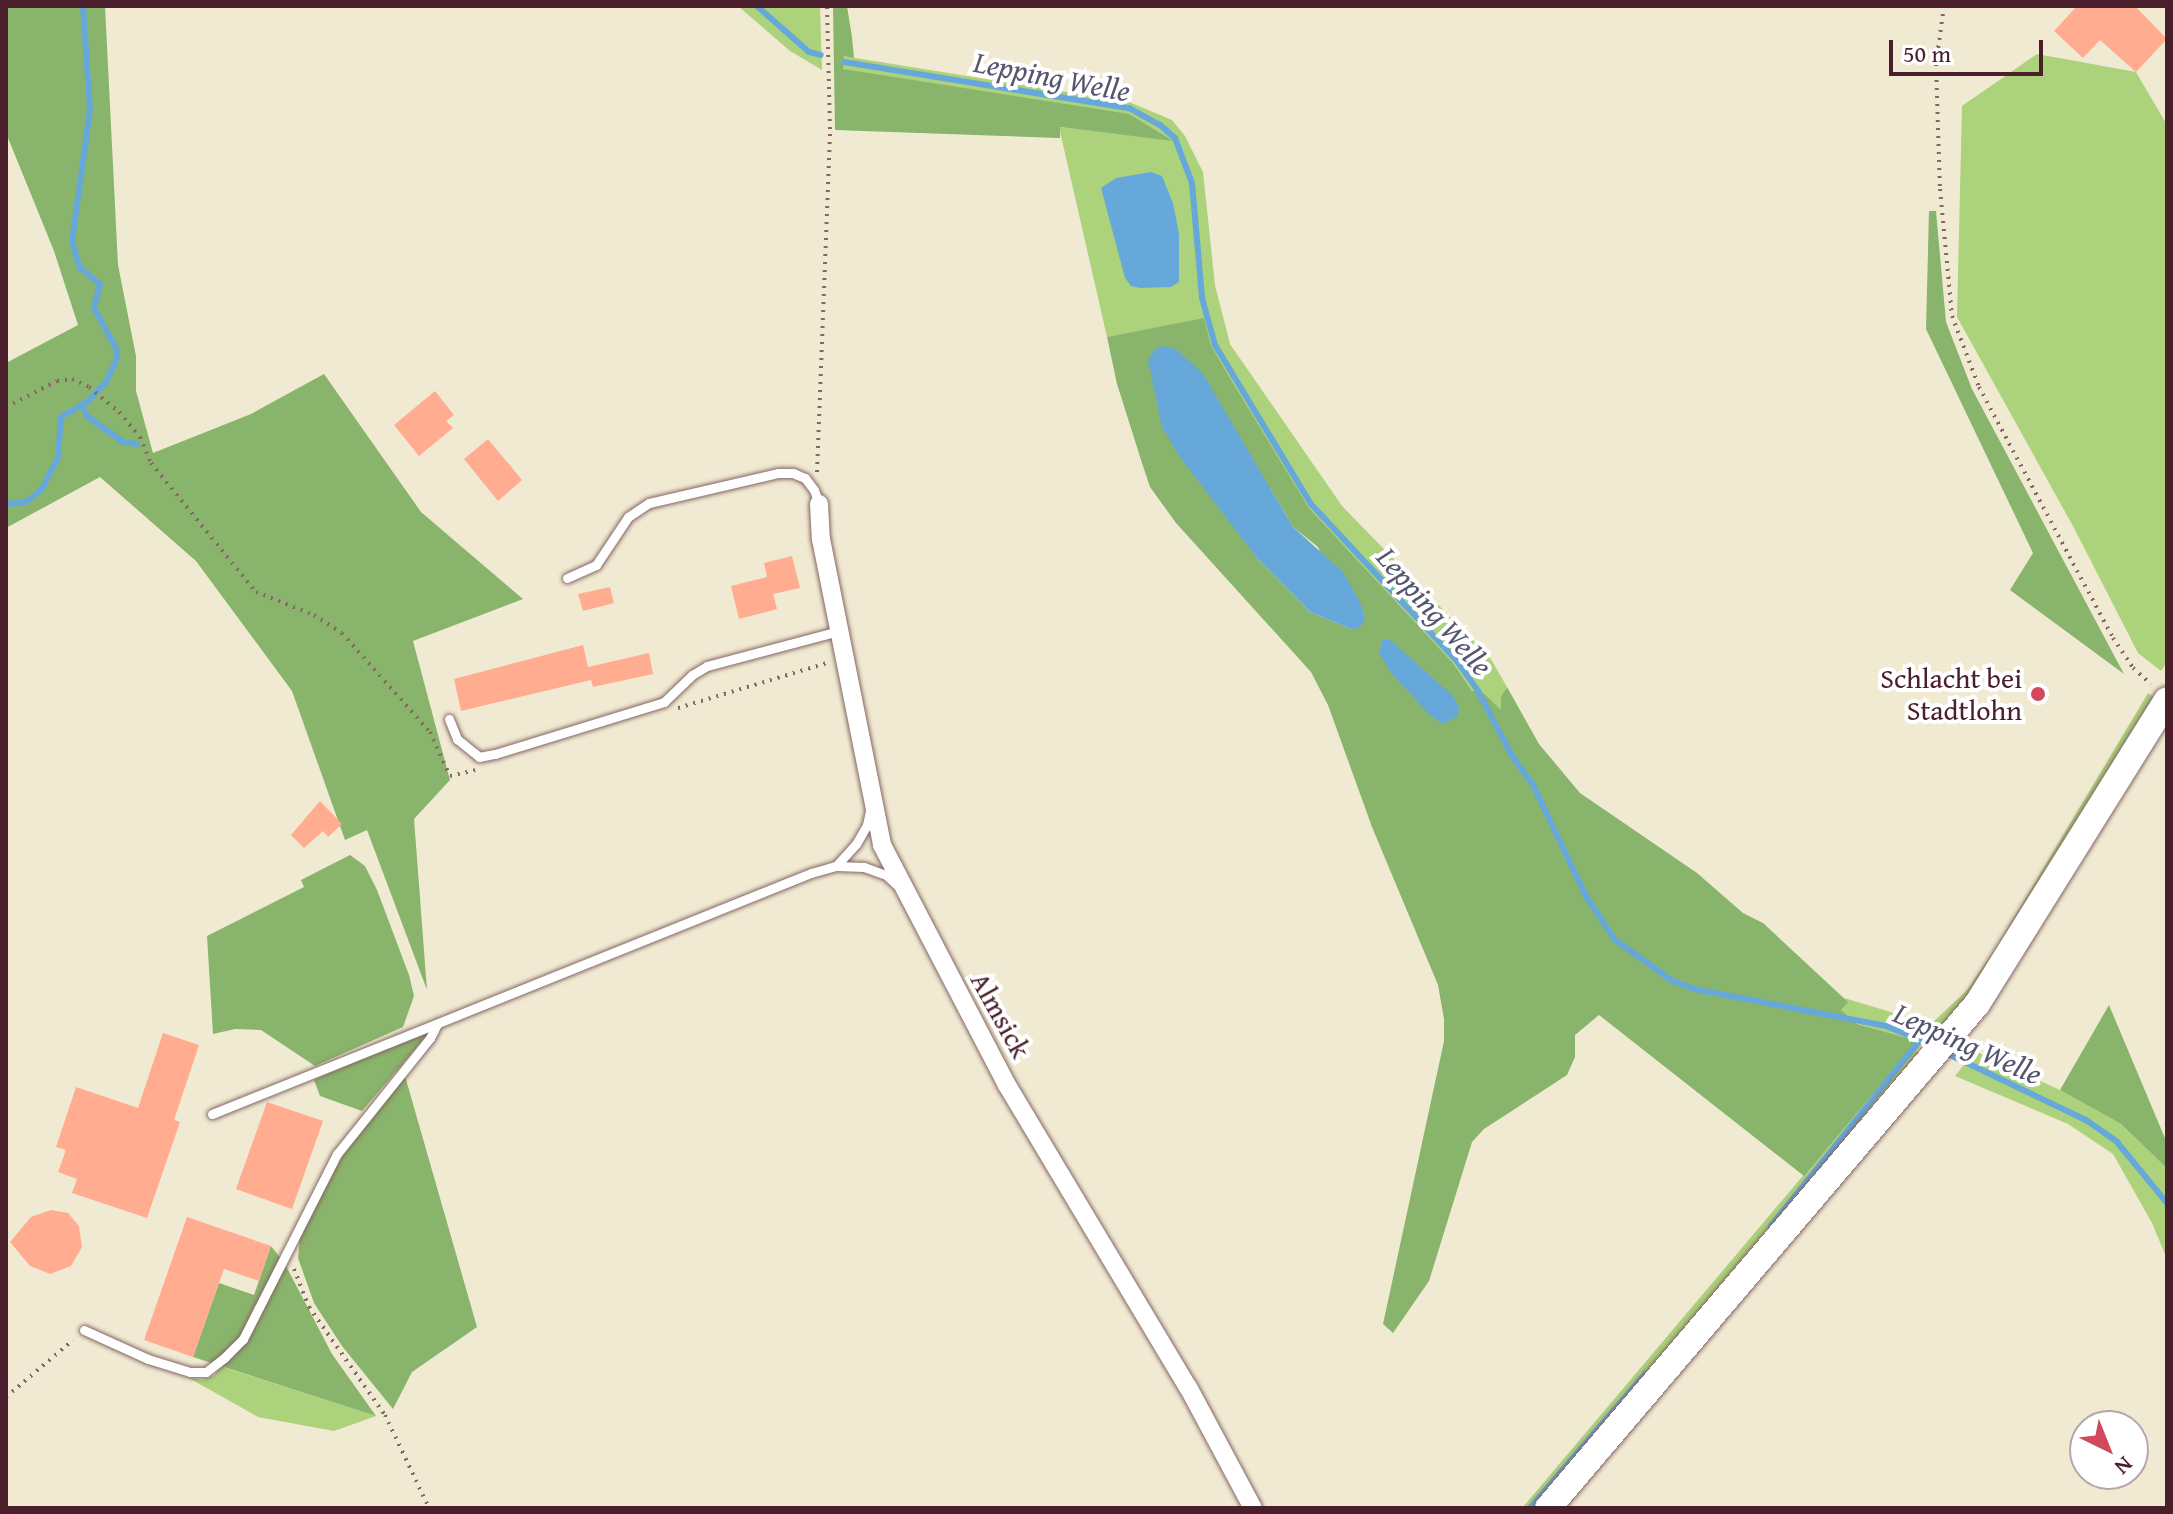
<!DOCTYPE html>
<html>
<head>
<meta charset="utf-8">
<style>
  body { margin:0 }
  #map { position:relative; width:2173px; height:1514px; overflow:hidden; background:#f1ead2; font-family:"Gentium Book Plus",serif }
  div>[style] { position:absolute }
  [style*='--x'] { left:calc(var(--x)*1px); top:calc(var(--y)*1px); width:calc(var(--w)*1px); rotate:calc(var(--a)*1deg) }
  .green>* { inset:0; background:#acd27b }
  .forest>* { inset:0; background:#89b46b }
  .water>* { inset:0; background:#67a8db }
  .stream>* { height:6px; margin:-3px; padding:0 3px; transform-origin:3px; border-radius:3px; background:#67a8db }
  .building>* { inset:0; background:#ffac91 }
  .path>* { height:4px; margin-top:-2px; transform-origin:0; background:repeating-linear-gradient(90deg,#846665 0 2px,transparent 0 8px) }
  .roads { filter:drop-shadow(0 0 2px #846665) drop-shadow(0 0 2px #846665) }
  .lane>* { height:9px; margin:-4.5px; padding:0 4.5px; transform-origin:4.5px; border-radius:4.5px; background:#fff }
  .street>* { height:18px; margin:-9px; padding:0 9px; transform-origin:9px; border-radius:9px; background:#fff }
  .secondary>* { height:26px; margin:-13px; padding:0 13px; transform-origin:13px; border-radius:13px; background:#fff }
  .dots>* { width:22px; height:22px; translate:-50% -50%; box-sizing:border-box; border:4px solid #fff; border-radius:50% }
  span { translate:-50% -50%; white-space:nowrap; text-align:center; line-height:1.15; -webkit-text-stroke:8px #fff; paint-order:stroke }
  .poi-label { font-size:28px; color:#4a1f2b }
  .right { translate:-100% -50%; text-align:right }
  .street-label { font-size:28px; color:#4a1f2b }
  .water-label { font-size:30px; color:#565671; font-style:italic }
  .frame { position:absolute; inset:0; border:8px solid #4a1f2b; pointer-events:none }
  .north { position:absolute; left:2069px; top:1410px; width:80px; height:80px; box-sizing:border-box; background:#fff; border:2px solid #b7a5aa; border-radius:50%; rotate:137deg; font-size:22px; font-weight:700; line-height:32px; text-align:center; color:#4a1f2b }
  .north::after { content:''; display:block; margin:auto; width:28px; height:36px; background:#d1495b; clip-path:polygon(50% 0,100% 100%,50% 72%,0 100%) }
  .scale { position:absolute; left:1889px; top:40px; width:154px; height:36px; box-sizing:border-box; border:4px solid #4a1f2b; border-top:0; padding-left:10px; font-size:24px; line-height:28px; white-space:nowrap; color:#4a1f2b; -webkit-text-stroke:6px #fff; paint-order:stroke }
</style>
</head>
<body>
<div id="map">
  <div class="green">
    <i style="clip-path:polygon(738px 6px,820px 6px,822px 70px,790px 51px)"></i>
    <i style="clip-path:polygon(2037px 54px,2136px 72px,2167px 125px,2167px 662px,2161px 671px,2138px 653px,2074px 528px,1957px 317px,1962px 106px)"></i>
    <i style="clip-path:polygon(843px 56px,1129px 102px,1172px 120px,1185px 136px,1203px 172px,1215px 285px,1230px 344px,1342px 506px,1491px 659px,1507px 687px,1501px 696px,1501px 711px,1472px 691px,1453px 663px,1309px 508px,1225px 371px,1211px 345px,1204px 319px,1107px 337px,1059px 127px,1170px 140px,843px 69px)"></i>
    <i style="clip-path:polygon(2148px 693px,2158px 700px,1945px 1035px,1935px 1028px,1916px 1051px,1926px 1059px,1539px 1508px,1522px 1508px,1916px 1042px,1858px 1024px,1840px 1010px,1847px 1002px,1844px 998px,1931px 1024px,1967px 990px,1994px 951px)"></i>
    <i style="clip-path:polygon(1975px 1051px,2060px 1090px,2121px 1124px,2165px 1165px,2167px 1259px,2152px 1223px,2113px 1154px,2068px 1124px,1955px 1076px)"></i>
    <i style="clip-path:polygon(220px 1366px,376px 1416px,334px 1431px,258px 1417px,187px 1377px,202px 1380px,215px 1375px)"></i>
  </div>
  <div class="forest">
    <i style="clip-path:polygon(6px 6px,105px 6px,118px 265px,136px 356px,136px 391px,153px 453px,251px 414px,324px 374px,421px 512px,523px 599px,413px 641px,450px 780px,414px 819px,427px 990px,367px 830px,345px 840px,292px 691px,196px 561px,100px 477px,6px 528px,6px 363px,78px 325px,54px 251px,6px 133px)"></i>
    <i style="clip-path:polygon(833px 6px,847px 6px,852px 37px,854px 58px,844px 56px,843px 69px,1129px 114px,1173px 141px,1060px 127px,1060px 138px,835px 130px)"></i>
    <i style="clip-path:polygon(1929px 211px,1936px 211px,1946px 322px,1972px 389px,2124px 674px,2010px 590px,2033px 553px,1926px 329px)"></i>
    <i style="clip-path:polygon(evenodd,1204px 318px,1211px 345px,1225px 370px,1309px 508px,1453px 663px,1472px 691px,1481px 691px,1501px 710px,1501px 696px,1507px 687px,1539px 744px,1580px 793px,1697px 873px,1743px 913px,1763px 923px,1848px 1002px,1841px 1010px,1857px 1024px,1917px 1041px,1804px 1176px,1599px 1015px,1575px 1035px,1575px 1057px,1567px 1075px,1484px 1129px,1472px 1142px,1429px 1281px,1393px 1333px,1383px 1324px,1444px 1041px,1444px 1019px,1438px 985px,1372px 827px,1328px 705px,1311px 672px,1176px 523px,1150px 487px,1142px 463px,1117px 384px,1107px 337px,1204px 318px,1270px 488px,1293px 527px,1318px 547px,1353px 630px,1310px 612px,1257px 558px,1223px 509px,1270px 488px)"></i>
    <i style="clip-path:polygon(350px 855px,365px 866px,377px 890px,409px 975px,414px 996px,403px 1027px,315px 1066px,261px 1030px,235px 1029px,213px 1034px,207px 936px,304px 887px,301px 880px)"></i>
    <i style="clip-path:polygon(2109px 1005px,2167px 1143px,2167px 1168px,2121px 1124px,2060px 1090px)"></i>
    <i style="clip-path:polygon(426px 1030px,428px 1034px,362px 1111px,320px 1096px,314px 1080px)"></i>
    <i style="clip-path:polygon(405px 1076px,477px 1327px,412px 1372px,393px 1409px,342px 1346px,314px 1303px,298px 1258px,300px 1237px,342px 1156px)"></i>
    <i style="clip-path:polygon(271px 1246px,285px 1264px,332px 1354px,376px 1416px,193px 1357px,219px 1283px,254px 1295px)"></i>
  </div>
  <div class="water">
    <i style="clip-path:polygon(1151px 172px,1162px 176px,1173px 203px,1179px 234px,1179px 282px,1171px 287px,1140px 288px,1131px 286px,1125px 278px,1101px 188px,1116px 178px)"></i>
    <i style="clip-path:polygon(1162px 346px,1176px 349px,1203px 374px,1293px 527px,1343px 572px,1361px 604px,1365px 620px,1362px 625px,1353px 630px,1310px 612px,1257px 558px,1180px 457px,1162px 427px,1148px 360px,1155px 349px)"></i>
    <i style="clip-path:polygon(1382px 640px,1390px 640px,1452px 695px,1459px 707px,1458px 716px,1443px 724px,1430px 715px,1392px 674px,1379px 653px)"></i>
  </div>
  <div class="stream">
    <i style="--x:757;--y:6;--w:69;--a:41.5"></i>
    <i style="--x:809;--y:52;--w:12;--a:14"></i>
    <i style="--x:844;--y:62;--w:289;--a:9.2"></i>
    <i style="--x:1129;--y:108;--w:35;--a:29"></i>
    <i style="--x:1160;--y:125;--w:20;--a:41"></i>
    <i style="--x:1175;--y:138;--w:48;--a:69.3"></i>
    <i style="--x:1192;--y:183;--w:115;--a:85"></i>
    <i style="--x:1202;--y:298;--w:49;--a:74.5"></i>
    <i style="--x:1215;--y:345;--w:186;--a:58.9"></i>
    <i style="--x:1311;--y:504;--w:214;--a:47.1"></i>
    <i style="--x:1457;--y:661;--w:37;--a:55"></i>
    <i style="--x:1478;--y:691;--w:73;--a:62.4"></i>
    <i style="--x:1512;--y:756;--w:36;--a:54"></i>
    <i style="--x:1533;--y:785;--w:123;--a:64.5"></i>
    <i style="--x:1586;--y:896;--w:51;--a:56.9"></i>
    <i style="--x:1614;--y:939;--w:70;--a:35.7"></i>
    <i style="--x:1671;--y:980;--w:25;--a:21"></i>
    <i style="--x:1694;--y:989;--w:196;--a:10.9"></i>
    <i style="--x:1886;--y:1026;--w:51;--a:22"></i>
    <i style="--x:82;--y:404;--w:13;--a:67"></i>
    <i style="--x:87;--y:416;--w:44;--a:35.8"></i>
    <i style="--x:123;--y:442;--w:14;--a:8"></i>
    <i style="--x:6;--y:504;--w:20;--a:-6"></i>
    <i style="--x:26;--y:502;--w:21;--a:-39"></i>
    <i style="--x:42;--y:489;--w:36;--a:-63"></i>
    <i style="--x:58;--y:457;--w:40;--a:-85.7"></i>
    <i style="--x:61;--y:417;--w:30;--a:-30"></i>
    <i style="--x:87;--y:402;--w:28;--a:-46"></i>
    <i style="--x:106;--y:382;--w:23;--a:-65"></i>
    <i style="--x:116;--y:361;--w:11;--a:-85"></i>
    <i style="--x:117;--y:350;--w:48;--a:-118.7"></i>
    <i style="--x:94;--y:308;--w:25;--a:-76"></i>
    <i style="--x:100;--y:284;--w:26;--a:-141"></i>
    <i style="--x:80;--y:268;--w:28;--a:-107"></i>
    <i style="--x:72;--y:241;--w:132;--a:-82.2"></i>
    <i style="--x:90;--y:110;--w:104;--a:-93.9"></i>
    <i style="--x:1946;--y:1053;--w:155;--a:25.6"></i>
    <i style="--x:2086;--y:1120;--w:38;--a:35"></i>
    <i style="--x:2117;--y:1142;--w:79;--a:50.7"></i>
    <i style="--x:1771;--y:1226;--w:240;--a:-51.3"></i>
    <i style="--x:1530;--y:1508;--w:177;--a:-49.4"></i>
  </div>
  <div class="building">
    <i style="clip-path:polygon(2077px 6px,2135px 6px,2167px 39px,2136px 72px,2100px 40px,2083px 58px,2054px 31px)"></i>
    <i style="clip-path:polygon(435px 391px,454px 415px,446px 421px,453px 428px,419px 456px,394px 425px)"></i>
    <i style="clip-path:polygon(488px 439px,522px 480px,498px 501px,464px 459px)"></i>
    <i style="clip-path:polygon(792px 556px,800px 588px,773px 594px,777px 609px,739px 619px,731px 586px,767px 577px,764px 563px)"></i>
    <i style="clip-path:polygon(610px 587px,614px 603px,583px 611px,578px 594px)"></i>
    <i style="clip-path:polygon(583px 645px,588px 667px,649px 653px,653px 674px,593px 687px,591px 680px,461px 711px,454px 679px)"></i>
    <i style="clip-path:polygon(320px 801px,342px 824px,328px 837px,323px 831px,304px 848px,291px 835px)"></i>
    <i style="clip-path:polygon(163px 1033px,199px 1045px,174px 1120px,180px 1122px,147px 1218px,72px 1193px,77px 1179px,58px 1172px,66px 1150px,56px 1147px,76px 1087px,138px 1108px)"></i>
    <i style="clip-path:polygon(267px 1102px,323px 1121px,292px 1209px,236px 1189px)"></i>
    <i style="clip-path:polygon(51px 1210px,68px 1213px,79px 1226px,82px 1247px,71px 1266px,50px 1274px,30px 1266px,10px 1242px,31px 1217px)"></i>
    <i style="clip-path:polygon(187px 1217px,271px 1246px,259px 1281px,224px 1269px,193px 1357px,144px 1340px)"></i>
  </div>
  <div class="path">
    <i style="--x:1944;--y:6;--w:59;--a:97.9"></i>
    <i style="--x:1936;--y:64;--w:125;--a:88.2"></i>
    <i style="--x:1940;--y:189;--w:128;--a:84.6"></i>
    <i style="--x:1952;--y:316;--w:76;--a:69.2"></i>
    <i style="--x:1979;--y:387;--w:285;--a:61.9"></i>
    <i style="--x:2113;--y:638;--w:36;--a:56"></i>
    <i style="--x:2133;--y:668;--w:24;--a:42"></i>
    <i style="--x:6;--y:407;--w:57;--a:-27"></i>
    <i style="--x:57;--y:381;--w:15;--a:-8"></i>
    <i style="--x:72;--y:379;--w:19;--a:25"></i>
    <i style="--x:89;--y:387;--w:39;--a:40"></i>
    <i style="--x:119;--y:412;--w:33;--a:50"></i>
    <i style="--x:140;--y:437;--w:28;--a:67"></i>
    <i style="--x:151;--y:463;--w:166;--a:50.9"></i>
    <i style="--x:256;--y:592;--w:62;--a:21.6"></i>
    <i style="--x:314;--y:615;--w:33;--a:33"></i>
    <i style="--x:342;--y:633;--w:132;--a:48.4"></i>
    <i style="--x:430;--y:732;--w:48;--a:65.6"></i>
    <i style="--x:450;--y:776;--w:26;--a:-13"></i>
    <i style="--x:817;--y:472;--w:343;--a:-87.8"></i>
    <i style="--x:830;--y:129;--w:123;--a:-91.4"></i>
    <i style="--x:678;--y:708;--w:156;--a:-16.8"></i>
    <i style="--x:294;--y:1269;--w:41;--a:68.5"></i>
    <i style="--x:309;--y:1307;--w:132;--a:54.9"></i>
    <i style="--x:385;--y:1415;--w:103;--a:64.7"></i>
    <i style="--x:6;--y:1397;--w:88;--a:-40.4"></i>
  </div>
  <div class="roads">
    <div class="lane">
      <i style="--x:567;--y:578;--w:32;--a:-24"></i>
      <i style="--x:596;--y:565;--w:58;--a:-56.3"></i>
      <i style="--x:628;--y:517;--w:25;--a:-34"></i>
      <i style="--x:649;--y:503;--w:132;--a:-13.1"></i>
      <i style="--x:778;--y:473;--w:15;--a:0"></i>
      <i style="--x:793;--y:473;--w:13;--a:23"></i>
      <i style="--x:805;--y:478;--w:15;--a:53"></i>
      <i style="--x:814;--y:490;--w:15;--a:70"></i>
      <i style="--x:449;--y:719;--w:22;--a:68"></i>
      <i style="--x:457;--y:739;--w:28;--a:39"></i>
      <i style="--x:479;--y:757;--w:16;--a:-11"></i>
      <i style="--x:495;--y:754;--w:177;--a:-17.1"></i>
      <i style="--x:664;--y:702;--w:39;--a:-44"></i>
      <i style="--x:692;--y:675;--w:17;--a:-31"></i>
      <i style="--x:707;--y:666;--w:137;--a:-14.9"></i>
      <i style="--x:836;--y:866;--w:30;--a:-48"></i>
      <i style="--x:856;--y:844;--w:22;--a:-60"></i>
      <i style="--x:867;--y:825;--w:14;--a:-78"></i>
      <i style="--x:212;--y:1114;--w:646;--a:-21.92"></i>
      <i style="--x:811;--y:873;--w:26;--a:-16"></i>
      <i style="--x:836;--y:866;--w:28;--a:2"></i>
      <i style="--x:864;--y:867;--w:23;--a:20"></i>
      <i style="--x:886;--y:875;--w:15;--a:42"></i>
      <i style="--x:84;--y:1330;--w:70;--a:24.4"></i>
      <i style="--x:148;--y:1359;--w:44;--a:17.2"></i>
      <i style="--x:190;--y:1372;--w:16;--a:0"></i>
      <i style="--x:206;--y:1372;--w:23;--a:-38"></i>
      <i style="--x:224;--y:1358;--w:27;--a:-45"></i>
      <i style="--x:243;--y:1339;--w:208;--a:-63.1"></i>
      <i style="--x:337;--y:1154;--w:149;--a:-51.3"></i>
      <i style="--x:430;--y:1038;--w:16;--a:-63"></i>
    </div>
    <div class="street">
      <i style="--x:819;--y:504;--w:35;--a:87"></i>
      <i style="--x:821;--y:539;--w:312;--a:78.7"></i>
      <i style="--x:882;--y:845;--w:271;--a:62.5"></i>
      <i style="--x:1007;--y:1085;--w:352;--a:59.1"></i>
      <i style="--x:1188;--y:1387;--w:137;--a:61.8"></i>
    </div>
    <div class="secondary">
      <i style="--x:1548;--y:1508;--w:662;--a:-49.6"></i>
      <i style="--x:1977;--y:1004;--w:358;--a:-58"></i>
    </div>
  </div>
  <div class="dots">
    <i style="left:2038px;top:694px;background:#d1495b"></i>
  </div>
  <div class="poi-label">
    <span class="right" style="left:2022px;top:694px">Schlacht bei<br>Stadtlohn</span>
  </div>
  <div class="street-label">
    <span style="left:1001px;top:1015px;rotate:61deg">Almsick</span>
  </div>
  <div class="water-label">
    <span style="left:1052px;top:76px;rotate:11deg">Lepping Welle</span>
    <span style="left:1435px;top:611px;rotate:49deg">Lepping Welle</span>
    <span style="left:1968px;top:1043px;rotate:24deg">Lepping Welle</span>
  </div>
  <div class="frame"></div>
  <div class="north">N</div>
  <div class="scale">50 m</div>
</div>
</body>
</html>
